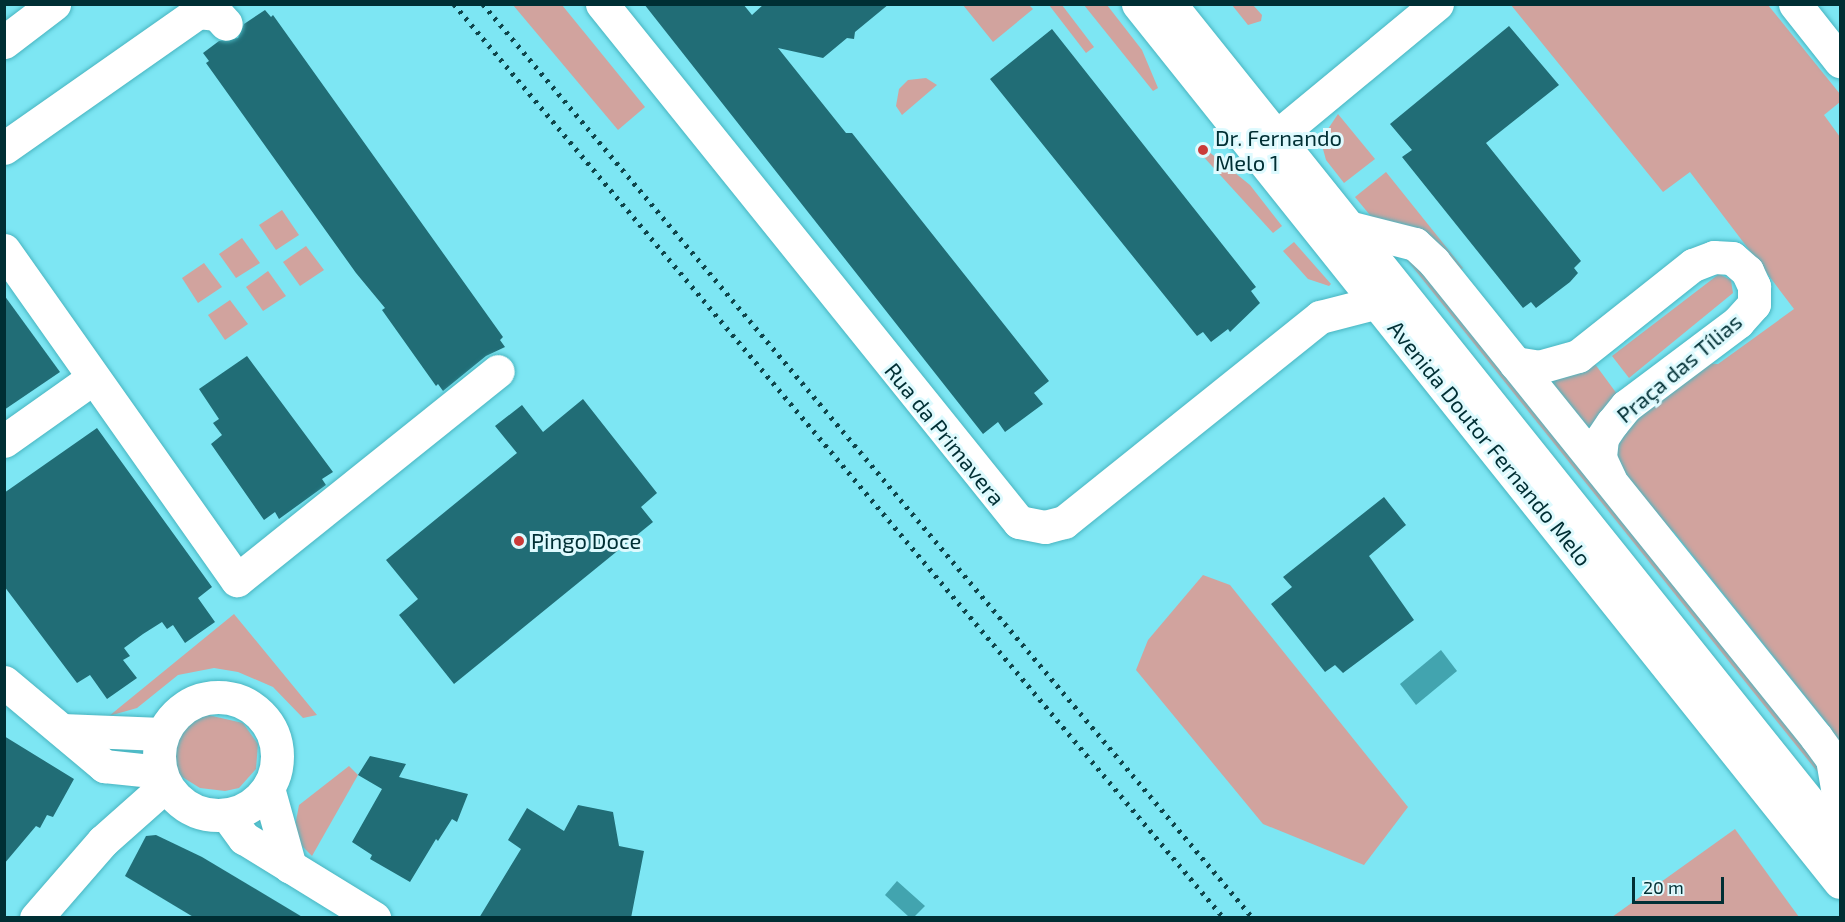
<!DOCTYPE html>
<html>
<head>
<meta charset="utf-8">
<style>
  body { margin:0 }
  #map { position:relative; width:1845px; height:922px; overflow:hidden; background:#7de6f3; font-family:"Exo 2",sans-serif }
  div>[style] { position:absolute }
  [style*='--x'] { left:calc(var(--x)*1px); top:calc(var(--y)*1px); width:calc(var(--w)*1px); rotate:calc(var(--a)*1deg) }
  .green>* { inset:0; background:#d1a39e }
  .water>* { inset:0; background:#42a4af }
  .building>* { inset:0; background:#216d76 }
  .roads { filter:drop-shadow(0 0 2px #48b4c0) drop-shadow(0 0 2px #48b4c0) }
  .minor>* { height:33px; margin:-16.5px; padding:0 16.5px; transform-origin:16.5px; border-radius:16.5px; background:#fff }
  .tertiary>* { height:33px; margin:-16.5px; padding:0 16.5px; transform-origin:16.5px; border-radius:16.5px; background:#fff }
  .tertiary>.ring { margin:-16.5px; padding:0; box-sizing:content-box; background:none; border:33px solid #fff; border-radius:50% }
  .rail>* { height:4.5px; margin-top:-2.25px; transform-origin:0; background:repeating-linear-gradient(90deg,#0f454b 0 3px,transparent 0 9px) }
  .dots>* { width:16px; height:16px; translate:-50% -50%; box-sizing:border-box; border:3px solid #defafe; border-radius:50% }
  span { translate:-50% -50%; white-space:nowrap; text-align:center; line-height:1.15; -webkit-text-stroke:6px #defafe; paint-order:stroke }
  .poi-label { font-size:22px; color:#002f34 }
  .left { translate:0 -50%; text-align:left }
  .street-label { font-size:22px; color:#002f34 }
  .frame { position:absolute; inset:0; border:6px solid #002f34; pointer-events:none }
  .scale { position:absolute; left:1632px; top:877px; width:92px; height:27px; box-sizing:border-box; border:3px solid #002f34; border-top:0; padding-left:8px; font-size:18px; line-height:21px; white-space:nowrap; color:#002f34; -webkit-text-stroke:4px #defafe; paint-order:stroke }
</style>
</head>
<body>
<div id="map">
  <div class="green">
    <i style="clip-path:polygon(513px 5px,562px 5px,645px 107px,618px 130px)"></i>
    <i style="clip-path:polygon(963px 5px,1029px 5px,1033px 9px,993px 42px)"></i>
    <i style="clip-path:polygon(1049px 5px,1062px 5px,1094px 47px,1086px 53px)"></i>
    <i style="clip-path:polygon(1084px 5px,1107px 5px,1142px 50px,1158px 88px,1153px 91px)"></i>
    <i style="clip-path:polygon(1232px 5px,1253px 5px,1262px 15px,1261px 21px,1248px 25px)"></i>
    <i style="clip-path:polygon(1511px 5px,1768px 5px,1840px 94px,1840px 102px,1824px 115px,1840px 137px,1840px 756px,1829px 726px,1673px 531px,1664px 538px,1620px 483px,1614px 440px,1629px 418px,1699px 363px,1718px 364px,1794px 309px,1690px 172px,1663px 192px)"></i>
    <i style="clip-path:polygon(926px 78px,937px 85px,902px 115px,896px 106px,899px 89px,908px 80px)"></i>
    <i style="clip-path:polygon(1338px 114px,1375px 159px,1344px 183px,1326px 160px,1323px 149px,1324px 135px)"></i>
    <i style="clip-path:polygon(1208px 151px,1250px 185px,1282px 226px,1273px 233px,1201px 154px)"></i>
    <i style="clip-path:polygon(1386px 172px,1463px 268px,1456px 274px,1374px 220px,1355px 197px)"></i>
    <i style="clip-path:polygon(282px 210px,299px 235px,276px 250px,259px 225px)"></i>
    <i style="clip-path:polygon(242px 238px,260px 263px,236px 278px,219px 254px)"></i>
    <i style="clip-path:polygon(1294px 242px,1331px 284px,1329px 286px,1308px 279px,1283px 251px)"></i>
    <i style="clip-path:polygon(306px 246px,324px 270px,300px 286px,283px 262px)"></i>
    <i style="clip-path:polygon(1399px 250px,1405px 251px,1823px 763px,1828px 785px)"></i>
    <i style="clip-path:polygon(204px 263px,222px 287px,198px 303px,182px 278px)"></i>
    <i style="clip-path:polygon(268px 271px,286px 296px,263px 311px,246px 287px)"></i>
    <i style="clip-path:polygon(1719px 274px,1731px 280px,1733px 293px,1629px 378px,1612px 356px)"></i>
    <i style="clip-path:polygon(230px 300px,248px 324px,225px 340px,208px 315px)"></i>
    <i style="clip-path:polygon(1592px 360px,1620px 398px,1590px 441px,1543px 380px,1573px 373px)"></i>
    <i style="clip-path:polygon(1203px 575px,1230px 585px,1408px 807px,1364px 865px,1263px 824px,1136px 670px,1148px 640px)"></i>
    <i style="clip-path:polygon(234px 614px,317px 715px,303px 718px,273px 687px,238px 672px,214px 668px,178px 675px,137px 708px,109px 716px)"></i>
    <i style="clip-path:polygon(208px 715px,243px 723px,258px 744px,256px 769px,239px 788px,225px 791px,200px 788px,179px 775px,174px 764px,171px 750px,176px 736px,183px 725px)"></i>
    <i style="clip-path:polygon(349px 766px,358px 775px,312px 856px,301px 845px,295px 826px,299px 805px)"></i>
    <i style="clip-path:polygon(1735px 829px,1799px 917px,1612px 917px)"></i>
  </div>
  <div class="water">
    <i style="clip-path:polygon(1441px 650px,1457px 671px,1416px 705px,1400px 684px)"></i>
    <i style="clip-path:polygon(897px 881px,925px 906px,914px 917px,909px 917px,885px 895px)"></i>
  </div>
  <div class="building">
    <i style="clip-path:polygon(644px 4px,743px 4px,752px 15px,764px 4px,889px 4px,855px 32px,854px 39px,847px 38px,823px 58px,778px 48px,846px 133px,852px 133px,1049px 381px,1034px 393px,1043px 404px,1005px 432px,998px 422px,983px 434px)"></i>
    <i style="clip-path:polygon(265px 10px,271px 17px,273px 15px,503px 337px,500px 340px,505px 347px,486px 356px,443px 391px,438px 384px,436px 386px,382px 310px,385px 308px,356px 273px,206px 63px,209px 61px,203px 53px,219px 41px,238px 38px,244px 24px)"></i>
    <i style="clip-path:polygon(1509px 26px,1559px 85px,1486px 143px,1581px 261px,1574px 268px,1578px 273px,1570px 282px,1536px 308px,1531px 302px,1523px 308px,1402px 157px,1412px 150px,1390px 124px)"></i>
    <i style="clip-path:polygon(1052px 29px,1256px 287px,1251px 291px,1260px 303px,1230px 332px,1228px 329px,1211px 342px,1203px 332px,1197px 336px,990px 79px)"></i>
    <i style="clip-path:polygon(4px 295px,60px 372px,4px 410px)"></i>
    <i style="clip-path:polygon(247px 356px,333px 472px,322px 479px,326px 485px,279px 519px,275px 512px,264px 520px,211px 444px,222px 435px,213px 423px,219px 419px,199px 389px)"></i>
    <i style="clip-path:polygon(583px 399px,657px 493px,641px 507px,653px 522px,454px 684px,399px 615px,418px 599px,386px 560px,517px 453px,495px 426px,522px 405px,543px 432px)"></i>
    <i style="clip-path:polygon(97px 428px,212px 587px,198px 598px,215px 622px,185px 643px,173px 625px,167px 629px,162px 622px,143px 634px,124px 648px,130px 656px,123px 660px,137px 678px,107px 699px,90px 675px,77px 683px,4px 586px,4px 493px)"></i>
    <i style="clip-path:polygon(1384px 497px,1406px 525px,1369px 556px,1414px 620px,1343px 673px,1335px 665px,1325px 672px,1271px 604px,1292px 587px,1283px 577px)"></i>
    <i style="clip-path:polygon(4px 736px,74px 779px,53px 817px,47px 815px,40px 828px,36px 826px,4px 864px)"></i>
    <i style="clip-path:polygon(370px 756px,406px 764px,399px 777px,468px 794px,457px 822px,452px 819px,438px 841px,436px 839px,410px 882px,370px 859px,372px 855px,352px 842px,382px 789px,358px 775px)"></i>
    <i style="clip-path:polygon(578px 805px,613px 812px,619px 846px,644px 851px,631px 918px,479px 918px,521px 849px,508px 840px,527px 808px,564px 831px)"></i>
    <i style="clip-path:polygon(156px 835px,202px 857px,304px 918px,195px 918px,125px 876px,146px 836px)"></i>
  </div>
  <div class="roads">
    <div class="minor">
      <i style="--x:602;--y:4;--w:665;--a:51.17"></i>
      <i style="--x:1019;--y:522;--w:26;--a:11"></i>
      <i style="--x:1045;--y:527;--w:20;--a:-15"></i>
      <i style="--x:1064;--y:522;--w:328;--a:-38.7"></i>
      <i style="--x:1320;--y:317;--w:60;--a:-14.5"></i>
      <i style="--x:1138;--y:4;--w:1124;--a:51.36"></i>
      <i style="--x:1170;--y:4;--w:1072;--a:51.32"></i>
      <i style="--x:1795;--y:4;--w:73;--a:51.7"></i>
      <i style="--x:1276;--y:137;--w:209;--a:-39.6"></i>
      <i style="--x:4;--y:148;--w:237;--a:-35"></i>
      <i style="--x:198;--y:12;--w:19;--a:6"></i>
      <i style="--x:217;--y:14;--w:13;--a:48"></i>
      <i style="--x:1348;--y:227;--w:69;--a:14.2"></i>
      <i style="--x:1415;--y:244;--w:26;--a:43"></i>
      <i style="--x:1434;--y:262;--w:610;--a:51.19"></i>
      <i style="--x:1816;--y:737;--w:27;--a:54"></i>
      <i style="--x:1832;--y:759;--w:48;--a:80.3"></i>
      <i style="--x:4;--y:250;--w:404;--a:54.8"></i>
      <i style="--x:237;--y:580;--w:334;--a:-38.7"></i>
      <i style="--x:1515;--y:363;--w:24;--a:9"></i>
      <i style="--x:1539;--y:367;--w:41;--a:-15.8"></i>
      <i style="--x:1578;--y:356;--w:147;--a:-38.4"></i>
      <i style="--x:1693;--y:265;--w:22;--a:-21"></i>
      <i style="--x:1714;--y:257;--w:18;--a:3"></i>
      <i style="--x:1732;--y:258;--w:20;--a:41"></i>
      <i style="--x:1747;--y:271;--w:17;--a:65"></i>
      <i style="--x:1754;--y:286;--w:18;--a:90"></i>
      <i style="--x:1754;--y:304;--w:24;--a:132"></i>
      <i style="--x:1738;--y:322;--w:140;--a:143.1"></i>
      <i style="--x:1626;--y:406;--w:22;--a:129"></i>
      <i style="--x:1612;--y:423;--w:18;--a:124"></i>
      <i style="--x:1602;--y:438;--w:20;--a:96"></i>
      <i style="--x:1600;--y:458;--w:23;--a:65"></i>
      <i style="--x:4;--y:441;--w:109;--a:-35.3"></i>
      <i style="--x:36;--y:918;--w:102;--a:-49"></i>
      <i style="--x:103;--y:841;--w:84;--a:-41.6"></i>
    </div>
    <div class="tertiary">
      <i style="--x:4;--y:42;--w:63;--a:-37.2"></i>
      <i style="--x:4;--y:682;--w:131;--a:40"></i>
      <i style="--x:104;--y:766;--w:56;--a:6.1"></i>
      <i class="ring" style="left:159px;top:697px;width:85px;height:85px"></i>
      <i style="--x:62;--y:730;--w:100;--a:2.3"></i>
      <i style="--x:268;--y:788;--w:82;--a:74.4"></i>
      <i style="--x:227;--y:815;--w:29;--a:54"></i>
      <i style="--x:244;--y:838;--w:153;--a:31.6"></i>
    </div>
  </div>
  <div class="rail">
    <i style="--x:454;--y:4;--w:1195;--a:49.89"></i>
    <i style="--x:483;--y:4;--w:1195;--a:49.89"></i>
  </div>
  <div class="dots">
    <i style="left:1203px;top:150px;background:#ca3b39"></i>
    <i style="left:519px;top:541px;background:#ca3b39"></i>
  </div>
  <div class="poi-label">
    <span class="left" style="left:1215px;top:150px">Dr. Fernando<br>Melo 1</span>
    <span class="left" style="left:531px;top:541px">Pingo Doce</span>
  </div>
  <div class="street-label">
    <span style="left:1679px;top:368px;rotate:-40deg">Praça das Tílias</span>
    <span style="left:945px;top:434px;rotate:51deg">Rua da Primavera</span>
    <span style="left:1490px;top:443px;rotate:51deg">Avenida Doutor Fernando Melo</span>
  </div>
  <div class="frame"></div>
  <div class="scale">20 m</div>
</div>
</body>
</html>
